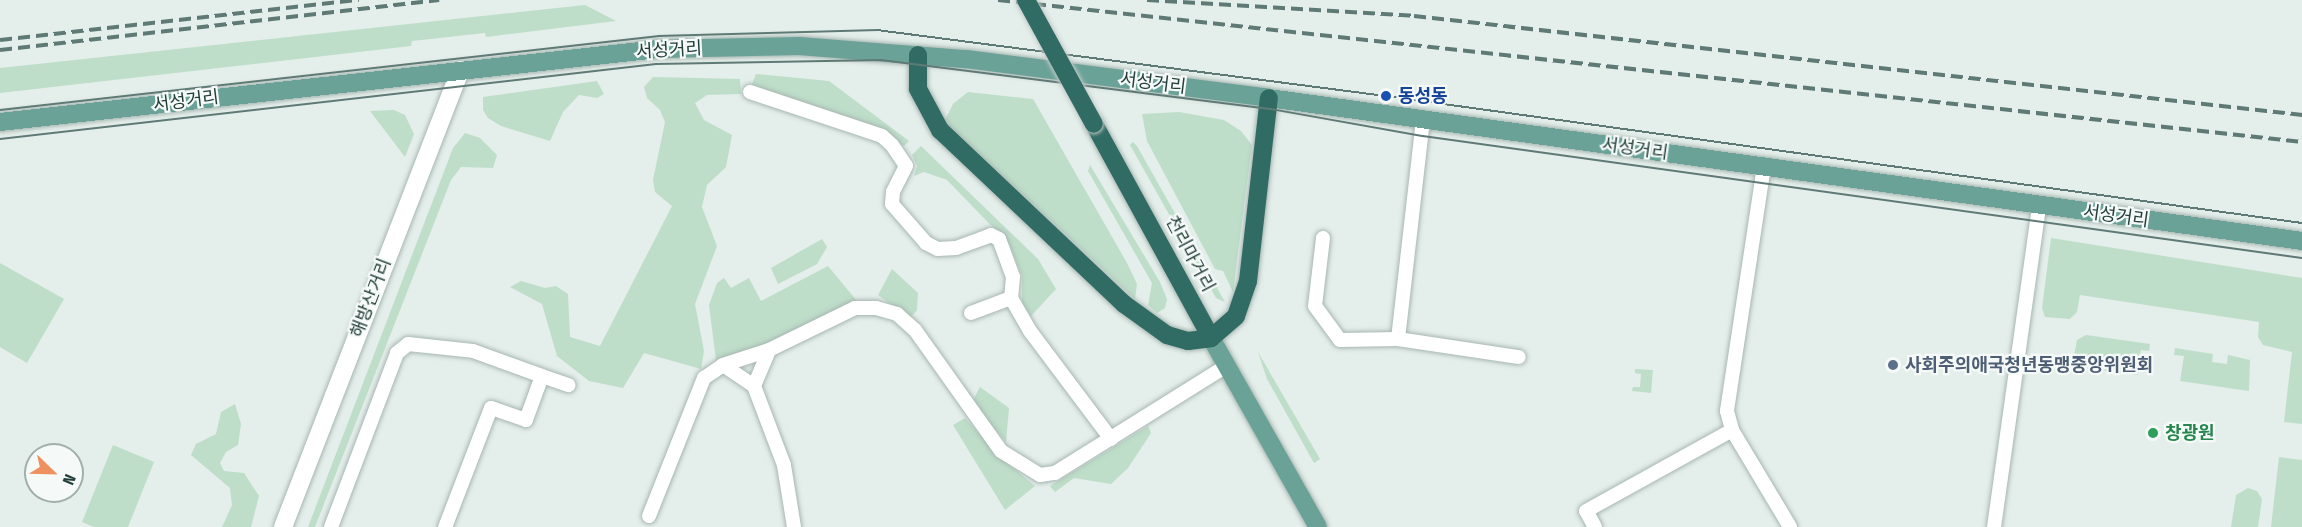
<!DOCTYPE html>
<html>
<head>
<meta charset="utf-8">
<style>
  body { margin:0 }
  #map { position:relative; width:2302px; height:527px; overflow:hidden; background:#e4eeea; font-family:"Fira Sans Condensed","Noto Sans KR",sans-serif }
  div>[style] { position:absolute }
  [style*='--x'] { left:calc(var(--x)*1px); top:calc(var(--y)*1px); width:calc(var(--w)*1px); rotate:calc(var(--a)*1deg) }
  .green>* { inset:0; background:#bedec9 }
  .roads { filter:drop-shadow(0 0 2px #a7b6b2) drop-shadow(0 0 2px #a7b6b2) }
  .street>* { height:14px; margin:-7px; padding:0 7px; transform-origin:7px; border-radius:7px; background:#fff }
  .secondary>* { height:18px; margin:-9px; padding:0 9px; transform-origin:9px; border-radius:9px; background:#fff }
  .primary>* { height:18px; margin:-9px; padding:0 9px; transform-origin:9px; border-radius:9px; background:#6aa298 }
  .highway>* { height:18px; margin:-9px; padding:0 9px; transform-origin:9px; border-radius:9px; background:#306b64 }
  .tram>* { height:1.5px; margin:-0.75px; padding:0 0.75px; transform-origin:0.75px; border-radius:0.75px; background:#5f7a75 }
  .rail>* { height:4px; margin-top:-2px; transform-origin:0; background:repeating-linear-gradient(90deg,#5f7a75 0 12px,transparent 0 18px) }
  .bridges { filter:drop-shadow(0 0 2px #c2c9c8) drop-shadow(0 0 2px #c2c9c8) }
  .highway-bridge>* { height:18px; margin:-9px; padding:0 9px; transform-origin:9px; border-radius:9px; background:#306b64 }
  .dots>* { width:16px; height:16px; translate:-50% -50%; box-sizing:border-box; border:3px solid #f5faf8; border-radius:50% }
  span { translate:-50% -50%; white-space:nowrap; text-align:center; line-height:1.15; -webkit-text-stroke:4.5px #f5faf8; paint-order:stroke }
  .street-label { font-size:18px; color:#243f3a }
  .transit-label { font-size:18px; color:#164399; font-weight:700 }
  .left { translate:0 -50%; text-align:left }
  .service-label { font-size:18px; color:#4e5e75; font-weight:700 }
  .leisure-label { font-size:18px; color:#27864d; font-weight:700 }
  .north { position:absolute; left:24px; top:443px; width:60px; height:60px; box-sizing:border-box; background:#f5faf8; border:2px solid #a1afac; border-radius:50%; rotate:113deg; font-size:16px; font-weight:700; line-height:24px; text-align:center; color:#243f3a }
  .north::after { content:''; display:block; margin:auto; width:21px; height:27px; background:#ef9061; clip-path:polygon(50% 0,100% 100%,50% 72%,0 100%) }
</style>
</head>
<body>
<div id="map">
  <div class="green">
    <i style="clip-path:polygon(585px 5px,616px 21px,486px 37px,485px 33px,412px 41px,411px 46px,0 93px,0 68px)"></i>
    <i style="clip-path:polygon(756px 74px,829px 81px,909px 141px,904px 146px,870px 124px,755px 89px,752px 84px)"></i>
    <i style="clip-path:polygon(653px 77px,740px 79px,741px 94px,707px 95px,695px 103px,704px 120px,732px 135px,726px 167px,707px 185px,702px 207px,717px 246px,695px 304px,704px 351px,701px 369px,644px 353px,623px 388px,589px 381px,557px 356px,542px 304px,510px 287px,521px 281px,545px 288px,556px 286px,568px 294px,570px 337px,600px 346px,672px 206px,655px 192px,653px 180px,665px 122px,660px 110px,647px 98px,644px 87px)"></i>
    <i style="clip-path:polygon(597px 81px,604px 94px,597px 98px,579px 95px,563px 112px,550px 141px,501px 126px,488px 118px,483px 110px,483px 97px)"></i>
    <i style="clip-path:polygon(968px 92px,1033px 99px,1127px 263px,1137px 284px,1135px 299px,950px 127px,945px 120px,953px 104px)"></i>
    <i style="clip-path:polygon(394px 110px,405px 115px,414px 134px,405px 157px,370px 111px)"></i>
    <i style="clip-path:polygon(1179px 112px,1224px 120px,1241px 131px,1252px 145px,1233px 292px,1223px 271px,1215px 269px,1147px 141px,1142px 114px)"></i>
    <i style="clip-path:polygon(465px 133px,480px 138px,497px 155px,493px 168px,461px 167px,451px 180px,315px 527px,308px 527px,453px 148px)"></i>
    <i style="clip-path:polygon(1133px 142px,1137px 146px,1225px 302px,1216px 298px,1130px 145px)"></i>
    <i style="clip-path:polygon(921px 146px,1038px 259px,1056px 289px,1031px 316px,1022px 303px,1022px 275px,1009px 244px,947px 180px,924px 172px,914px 176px,917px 166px,912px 155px)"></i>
    <i style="clip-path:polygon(1090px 165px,1160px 282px,1167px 299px,1165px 308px,1157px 313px,1148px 305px,1152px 283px,1088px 171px)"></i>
    <i style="clip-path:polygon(2051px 238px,2302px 278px,2302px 424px,2284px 422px,2292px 352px,2263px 345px,2258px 337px,2259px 322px,2080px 295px,2077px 312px,2070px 319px,2045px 317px,2042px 308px)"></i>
    <i style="clip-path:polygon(822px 239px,827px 247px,817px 264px,778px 284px,771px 268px)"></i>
    <i style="clip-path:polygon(0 263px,64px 299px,27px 363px,0 347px)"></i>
    <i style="clip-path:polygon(828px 266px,857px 301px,774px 341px,716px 360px,709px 305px,717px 283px,724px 278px,731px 288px,749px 278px,761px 301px)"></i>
    <i style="clip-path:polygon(892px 269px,918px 293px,917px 310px,910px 318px,878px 295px)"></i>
    <i style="clip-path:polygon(2086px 335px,2150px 344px,2149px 351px,2141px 350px,2138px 375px,2072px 366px,2077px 340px)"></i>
    <i style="clip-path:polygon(2175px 348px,2213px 354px,2212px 362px,2227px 364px,2228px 355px,2250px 360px,2249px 391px,2180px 381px,2184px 356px,2174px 355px)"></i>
    <i style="clip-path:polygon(1258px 352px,1320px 459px,1314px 463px,1267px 379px)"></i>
    <i style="clip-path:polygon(1635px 369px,1653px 370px,1651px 393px,1632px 391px,1633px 387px,1640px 387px,1641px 374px,1635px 373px)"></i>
    <i style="clip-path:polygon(980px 387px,1009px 408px,1006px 442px,972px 402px)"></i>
    <i style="clip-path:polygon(235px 404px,241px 424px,238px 445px,226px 452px,220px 463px,224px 471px,244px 473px,259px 496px,251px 527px,222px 527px,232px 505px,230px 488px,191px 455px,196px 444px,216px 434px,221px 412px)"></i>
    <i style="clip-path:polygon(965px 418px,1000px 457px,1035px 486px,1005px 510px,953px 425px)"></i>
    <i style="clip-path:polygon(1148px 426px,1151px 433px,1128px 468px,1111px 484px,1074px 478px,1055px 492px,1050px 486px)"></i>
    <i style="clip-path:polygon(113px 445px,154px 462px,128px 527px,94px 527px,82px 522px)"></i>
    <i style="clip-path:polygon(2279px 457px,2302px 460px,2302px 527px,2271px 527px)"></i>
    <i style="clip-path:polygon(2248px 488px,2257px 491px,2262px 499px,2258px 527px,2231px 527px,2236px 495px)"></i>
  </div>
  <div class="roads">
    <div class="street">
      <i style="--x:750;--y:92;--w:139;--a:18.4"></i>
      <i style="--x:882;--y:136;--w:13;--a:42"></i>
      <i style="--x:892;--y:145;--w:25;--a:56"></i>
      <i style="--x:906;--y:166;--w:29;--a:117"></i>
      <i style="--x:893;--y:192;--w:12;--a:95"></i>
      <i style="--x:892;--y:204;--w:52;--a:48.9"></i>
      <i style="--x:926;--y:243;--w:13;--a:27"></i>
      <i style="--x:938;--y:249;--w:18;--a:-3"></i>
      <i style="--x:956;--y:248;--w:37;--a:-20"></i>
      <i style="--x:991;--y:235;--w:9;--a:27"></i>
      <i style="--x:999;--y:239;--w:40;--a:69.8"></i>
      <i style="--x:1013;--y:277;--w:21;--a:95"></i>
      <i style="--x:1011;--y:298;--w:38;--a:60"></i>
      <i style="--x:1030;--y:331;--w:135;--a:53.1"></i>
      <i style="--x:1764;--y:166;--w:248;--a:98.6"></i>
      <i style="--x:1727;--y:411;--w:20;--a:75"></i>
      <i style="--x:1732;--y:430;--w:113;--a:59.1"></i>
      <i style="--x:1323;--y:238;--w:68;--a:96.7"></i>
      <i style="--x:1315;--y:306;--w:42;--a:53.7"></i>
      <i style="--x:1340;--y:340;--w:58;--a:-1"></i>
      <i style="--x:1398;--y:339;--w:122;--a:8.5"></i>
      <i style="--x:971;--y:313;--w:43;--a:-20.6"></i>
      <i style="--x:1398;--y:339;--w:219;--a:-83.5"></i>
      <i style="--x:723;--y:365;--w:37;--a:34"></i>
      <i style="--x:542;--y:376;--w:28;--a:19"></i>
      <i style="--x:649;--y:516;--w:149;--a:-68.3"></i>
      <i style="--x:704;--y:378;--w:23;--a:-34"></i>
      <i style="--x:723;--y:365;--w:48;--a:-18.1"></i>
      <i style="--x:331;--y:527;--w:186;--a:-69.2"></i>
      <i style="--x:397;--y:353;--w:14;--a:-39"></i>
      <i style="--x:408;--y:344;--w:65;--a:6.1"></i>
      <i style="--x:473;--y:351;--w:73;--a:19.9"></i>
      <i style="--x:542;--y:376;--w:47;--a:110"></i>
      <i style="--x:526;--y:420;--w:37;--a:-161"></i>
      <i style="--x:491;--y:408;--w:128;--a:111.1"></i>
      <i style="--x:794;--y:527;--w:63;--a:-99.2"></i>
      <i style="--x:784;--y:465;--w:85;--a:-110.8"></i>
      <i style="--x:754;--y:386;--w:39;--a:-67"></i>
      <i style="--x:769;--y:350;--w:96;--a:-26"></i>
      <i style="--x:855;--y:308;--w:21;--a:0"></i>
      <i style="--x:876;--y:308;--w:22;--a:16"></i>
      <i style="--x:897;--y:314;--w:24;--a:42"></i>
      <i style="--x:915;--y:330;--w:148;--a:54.6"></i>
      <i style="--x:1001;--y:451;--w:46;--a:31.6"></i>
      <i style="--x:1040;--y:475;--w:15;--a:-8"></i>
      <i style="--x:1055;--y:473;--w:202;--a:-32"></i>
      <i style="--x:1595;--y:527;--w:18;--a:-119"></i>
      <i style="--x:1586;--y:511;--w:167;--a:-29"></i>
      <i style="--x:1994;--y:527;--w:325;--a:-82"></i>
    </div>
    <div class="secondary">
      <i style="--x:283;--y:527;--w:490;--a:-68.8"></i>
    </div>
    <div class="primary">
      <i style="--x:0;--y:122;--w:662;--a:-6.33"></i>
      <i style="--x:658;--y:49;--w:141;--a:-1.2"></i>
      <i style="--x:799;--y:46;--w:168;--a:4.5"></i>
      <i style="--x:966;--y:59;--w:305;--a:7.3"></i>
      <i style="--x:1269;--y:98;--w:1043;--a:7.88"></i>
      <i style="--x:1211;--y:338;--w:217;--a:60.5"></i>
    </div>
    <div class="highway">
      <i style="--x:918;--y:55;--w:34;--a:90"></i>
      <i style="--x:918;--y:89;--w:47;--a:61.8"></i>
      <i style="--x:940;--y:130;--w:253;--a:43.4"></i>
      <i style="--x:1124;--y:304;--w:53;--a:35.8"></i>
      <i style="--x:1167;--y:335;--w:22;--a:16"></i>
      <i style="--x:1188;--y:341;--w:23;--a:-7"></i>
      <i style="--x:1211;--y:338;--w:33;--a:-41"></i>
      <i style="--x:1236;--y:316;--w:37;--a:-71"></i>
      <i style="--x:1248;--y:281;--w:184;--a:-83.5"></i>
      <i style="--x:1094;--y:124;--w:244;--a:61.3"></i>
    </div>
  </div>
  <div class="tram">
    <i style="--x:0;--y:110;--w:663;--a:-6.41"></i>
    <i style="--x:659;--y:36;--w:218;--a:-1.6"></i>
    <i style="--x:877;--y:30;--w:513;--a:7.39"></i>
    <i style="--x:1386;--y:96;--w:925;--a:7.89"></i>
    <i style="--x:0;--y:139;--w:660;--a:-6.52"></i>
    <i style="--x:656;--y:64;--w:226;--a:-1"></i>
    <i style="--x:882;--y:60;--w:392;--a:7.2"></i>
    <i style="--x:1271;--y:109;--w:154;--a:10.1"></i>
    <i style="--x:1423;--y:136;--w:887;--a:7.9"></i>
  </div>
  <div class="rail">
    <i style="--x:998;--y:0;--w:1312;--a:6.21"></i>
    <i style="--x:1147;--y:0;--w:267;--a:3.4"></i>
    <i style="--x:1414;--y:16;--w:894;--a:6.36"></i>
    <i style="--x:0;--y:40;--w:361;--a:-6.4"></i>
    <i style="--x:0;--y:50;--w:442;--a:-6.5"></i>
  </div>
  <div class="bridges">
    <div class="highway-bridge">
      <i style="--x:1026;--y:0;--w:141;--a:61.3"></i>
    </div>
  </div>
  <div class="dots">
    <i style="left:1386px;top:96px;background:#1a4fb4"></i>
    <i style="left:1893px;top:365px;background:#5c6f8a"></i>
    <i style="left:2153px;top:433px;background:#2e9e5b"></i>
  </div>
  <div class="street-label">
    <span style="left:669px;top:50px;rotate:-3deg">서성거리</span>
    <span style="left:1153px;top:83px;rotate:7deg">서성거리</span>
    <span style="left:186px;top:101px;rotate:-7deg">서성거리</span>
    <span style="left:1635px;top:149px;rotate:8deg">서성거리</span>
    <span style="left:2116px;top:216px;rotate:8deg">서성거리</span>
    <span style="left:1190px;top:254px;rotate:62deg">천리마거리</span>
    <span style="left:371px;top:298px;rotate:-69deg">해방산거리</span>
  </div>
  <div class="transit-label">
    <span class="left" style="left:1398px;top:96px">동성동</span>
  </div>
  <div class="service-label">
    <span class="left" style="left:1905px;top:365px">사회주의애국청년동맹중앙위원회</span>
  </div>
  <div class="leisure-label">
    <span class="left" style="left:2165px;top:433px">창광원</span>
  </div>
  <div class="north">N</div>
</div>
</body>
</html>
